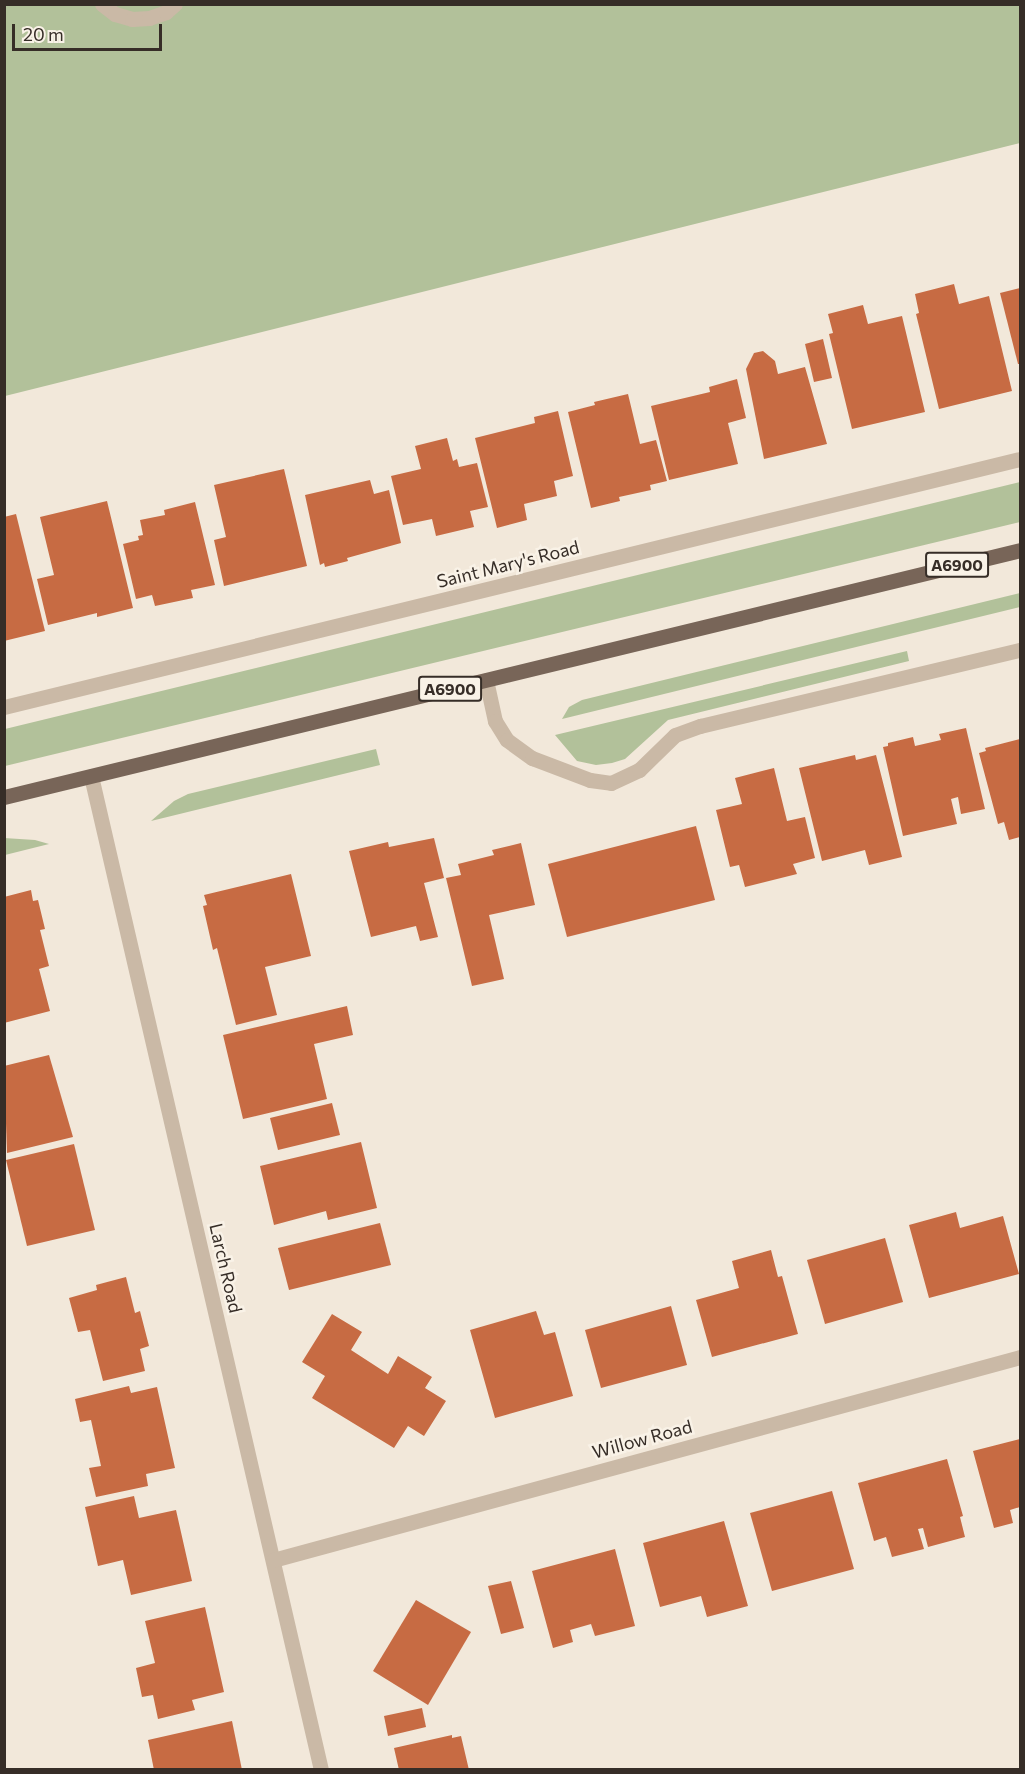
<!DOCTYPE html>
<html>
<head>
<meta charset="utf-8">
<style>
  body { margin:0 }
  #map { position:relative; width:1025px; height:1774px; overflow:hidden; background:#f2e8da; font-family:Commissioner,sans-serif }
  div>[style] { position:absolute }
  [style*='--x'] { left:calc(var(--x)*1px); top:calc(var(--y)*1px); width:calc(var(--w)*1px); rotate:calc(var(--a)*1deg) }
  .green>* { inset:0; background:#b2c19a }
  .building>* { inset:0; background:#c76b43 }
  .lane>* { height:15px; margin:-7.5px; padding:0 7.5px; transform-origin:7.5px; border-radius:7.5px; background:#cab9a6 }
  .street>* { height:15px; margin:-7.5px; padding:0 7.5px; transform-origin:7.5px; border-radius:7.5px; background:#cab9a6 }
  .primary>* { height:15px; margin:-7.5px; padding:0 7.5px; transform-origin:7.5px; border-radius:7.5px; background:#786558 }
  span { translate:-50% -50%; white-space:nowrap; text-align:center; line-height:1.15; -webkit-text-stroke:5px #f9f2e7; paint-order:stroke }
  .shield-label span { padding:2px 4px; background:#f9f2e7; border:2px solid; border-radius:4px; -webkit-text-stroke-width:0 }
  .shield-label { font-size:16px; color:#362d27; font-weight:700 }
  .street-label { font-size:18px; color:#362d27 }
  .frame { position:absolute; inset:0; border:6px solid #362d27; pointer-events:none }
  .scale { position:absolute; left:12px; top:24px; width:150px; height:27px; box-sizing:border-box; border:3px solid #362d27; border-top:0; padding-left:8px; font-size:18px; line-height:21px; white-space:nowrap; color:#362d27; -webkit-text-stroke:4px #f9f2e7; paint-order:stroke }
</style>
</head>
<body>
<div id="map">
  <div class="green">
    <i style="clip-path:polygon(4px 5px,1020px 5px,1020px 143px,5px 396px)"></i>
    <i style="clip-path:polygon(1020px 482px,1020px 522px,5px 766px,5px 729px)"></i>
    <i style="clip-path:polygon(1020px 593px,1020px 607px,562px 719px,569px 707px,582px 700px)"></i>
    <i style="clip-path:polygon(907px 651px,909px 661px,668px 720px,625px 759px,612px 763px,596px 765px,577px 761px,555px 735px)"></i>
    <i style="clip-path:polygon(376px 749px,380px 765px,151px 821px,174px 801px,188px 794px)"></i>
    <i style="clip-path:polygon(4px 838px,35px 840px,49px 844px,5px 855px)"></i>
  </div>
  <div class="building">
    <i style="clip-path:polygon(954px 284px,959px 304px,989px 296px,1012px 391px,939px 409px,916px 314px,919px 313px,915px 294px)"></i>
    <i style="clip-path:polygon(1020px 288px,1020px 364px,1018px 364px,1000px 293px)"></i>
    <i style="clip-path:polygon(863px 305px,868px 324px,902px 316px,925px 412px,852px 429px,829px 334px,833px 333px,828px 314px)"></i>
    <i style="clip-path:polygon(823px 339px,832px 378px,814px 382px,805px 344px)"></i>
    <i style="clip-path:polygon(763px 351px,775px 361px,778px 374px,805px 367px,827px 444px,764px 459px,746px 369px,754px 353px)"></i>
    <i style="clip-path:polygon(737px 379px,746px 418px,728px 423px,738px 464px,669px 480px,651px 406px,710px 392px,709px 387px)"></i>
    <i style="clip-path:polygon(628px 394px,640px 444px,656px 440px,667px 481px,650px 485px,651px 490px,619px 497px,620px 501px,591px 508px,568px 412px,595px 405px,594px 402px)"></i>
    <i style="clip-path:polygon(558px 411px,573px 476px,554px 481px,557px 496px,524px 504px,527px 520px,497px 528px,475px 438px,535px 423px,534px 417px)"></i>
    <i style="clip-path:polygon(447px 438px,453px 461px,457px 459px,459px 467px,477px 463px,488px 507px,470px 511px,474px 527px,436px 536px,432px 519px,403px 525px,391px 476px,421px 469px,415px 446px)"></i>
    <i style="clip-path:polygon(284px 469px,307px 566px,224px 586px,214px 540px,226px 537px,214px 485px)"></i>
    <i style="clip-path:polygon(370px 480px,374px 494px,389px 490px,401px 543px,347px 558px,348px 561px,325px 567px,324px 563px,320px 565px,305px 495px)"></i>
    <i style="clip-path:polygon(107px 501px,133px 608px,97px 617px,97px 613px,48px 625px,37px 579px,54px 575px,40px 517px)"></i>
    <i style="clip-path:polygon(195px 502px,215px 585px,191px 590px,193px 598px,155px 606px,152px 595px,136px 599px,123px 544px,139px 540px,138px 536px,143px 535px,140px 520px,165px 515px,164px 510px)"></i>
    <i style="clip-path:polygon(16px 514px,45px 631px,4px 641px,4px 517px)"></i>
    <i style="clip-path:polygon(966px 728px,985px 809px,961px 814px,958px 797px,951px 799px,957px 824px,903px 836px,883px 747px,888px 746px,888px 743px,913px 737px,915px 746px,941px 740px,939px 734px)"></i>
    <i style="clip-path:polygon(1020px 739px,1020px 837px,1009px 840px,1004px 822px,998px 824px,979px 753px,986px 751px,985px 748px)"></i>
    <i style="clip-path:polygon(855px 755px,856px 760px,876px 755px,902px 857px,869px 865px,865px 850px,822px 861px,799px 768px)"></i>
    <i style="clip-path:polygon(774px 768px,787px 821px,805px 817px,815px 858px,793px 864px,797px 874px,745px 887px,739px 865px,730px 867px,716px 810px,742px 804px,735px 778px)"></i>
    <i style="clip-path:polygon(696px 826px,715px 900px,567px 937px,548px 864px)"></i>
    <i style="clip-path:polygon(434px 838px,444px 878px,424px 883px,438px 937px,420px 941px,416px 926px,371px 937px,349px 851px,388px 842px,389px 847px)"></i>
    <i style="clip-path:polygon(521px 843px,535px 905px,489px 915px,504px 979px,472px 986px,446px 878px,461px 875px,458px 864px,494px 855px,492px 850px)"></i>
    <i style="clip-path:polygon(291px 874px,311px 956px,265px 967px,277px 1015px,236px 1025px,217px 948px,213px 950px,203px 906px,207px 905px,204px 895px)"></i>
    <i style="clip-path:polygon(31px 890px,33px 901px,38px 900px,45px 929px,40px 930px,49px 966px,39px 969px,50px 1011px,4px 1023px,4px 897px)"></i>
    <i style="clip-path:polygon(347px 1006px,353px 1035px,314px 1044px,327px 1099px,243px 1119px,223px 1035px)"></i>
    <i style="clip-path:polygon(49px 1055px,73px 1137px,7px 1153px,4px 1066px)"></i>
    <i style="clip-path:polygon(332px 1103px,340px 1135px,278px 1150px,270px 1118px)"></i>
    <i style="clip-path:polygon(361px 1142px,377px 1208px,328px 1220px,326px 1211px,274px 1225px,260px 1166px)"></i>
    <i style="clip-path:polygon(74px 1144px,95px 1230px,27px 1246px,6px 1160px)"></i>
    <i style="clip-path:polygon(956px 1212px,960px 1228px,1003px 1216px,1019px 1274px,929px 1298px,909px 1225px)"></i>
    <i style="clip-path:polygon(380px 1223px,391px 1265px,289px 1290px,278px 1248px)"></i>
    <i style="clip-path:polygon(885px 1238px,903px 1302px,825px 1324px,807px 1260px)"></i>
    <i style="clip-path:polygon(771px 1250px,778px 1277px,782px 1276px,798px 1334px,712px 1357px,696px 1300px,739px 1288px,732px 1261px)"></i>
    <i style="clip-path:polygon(126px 1277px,135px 1313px,140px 1311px,149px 1346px,140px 1349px,145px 1371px,103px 1381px,90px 1330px,78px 1332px,69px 1298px,97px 1290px,96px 1285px)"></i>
    <i style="clip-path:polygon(671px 1306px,687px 1365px,601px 1388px,585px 1330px)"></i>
    <i style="clip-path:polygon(536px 1311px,544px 1335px,555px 1332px,573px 1396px,495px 1418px,470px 1330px)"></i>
    <i style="clip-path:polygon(332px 1314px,362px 1332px,351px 1350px,388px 1374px,398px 1356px,432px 1377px,425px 1388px,446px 1401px,424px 1436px,408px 1426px,394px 1448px,312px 1398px,325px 1376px,302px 1362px)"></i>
    <i style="clip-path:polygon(129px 1386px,131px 1393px,157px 1387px,175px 1468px,146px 1474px,148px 1486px,96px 1497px,89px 1468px,101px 1466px,91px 1420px,80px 1422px,75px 1399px)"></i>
    <i style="clip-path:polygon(1020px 1439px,1020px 1507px,1010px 1510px,1013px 1523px,994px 1528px,973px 1451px)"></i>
    <i style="clip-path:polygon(947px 1459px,963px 1516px,960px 1517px,965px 1537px,928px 1547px,923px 1528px,918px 1529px,924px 1549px,892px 1557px,886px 1537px,874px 1541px,858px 1483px)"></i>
    <i style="clip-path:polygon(832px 1491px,854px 1569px,772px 1591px,750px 1513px)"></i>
    <i style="clip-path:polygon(134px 1496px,139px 1518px,176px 1510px,192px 1581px,131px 1595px,123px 1560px,98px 1566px,85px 1507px)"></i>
    <i style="clip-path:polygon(724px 1521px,748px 1606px,707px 1617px,701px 1596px,660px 1607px,643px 1543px)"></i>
    <i style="clip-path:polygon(615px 1549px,635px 1626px,595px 1636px,591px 1624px,570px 1630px,573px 1642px,553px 1648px,532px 1571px)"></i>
    <i style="clip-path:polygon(511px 1581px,524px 1628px,501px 1634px,488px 1586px)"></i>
    <i style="clip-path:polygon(416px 1600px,471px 1632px,428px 1705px,373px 1671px)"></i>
    <i style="clip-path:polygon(205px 1607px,224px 1692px,192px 1700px,195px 1710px,158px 1719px,153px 1695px,142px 1697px,136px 1668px,155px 1663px,145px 1621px)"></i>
    <i style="clip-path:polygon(422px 1708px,426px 1727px,388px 1736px,384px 1716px)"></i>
    <i style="clip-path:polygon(232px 1721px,242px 1770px,154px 1770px,148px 1740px)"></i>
    <i style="clip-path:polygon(452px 1735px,452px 1738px,461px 1736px,469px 1770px,399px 1770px,394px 1748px)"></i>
  </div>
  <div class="lane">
    <i style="--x:102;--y:4;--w:16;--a:38"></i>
    <i style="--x:115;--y:14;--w:18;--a:16"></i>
    <i style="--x:132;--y:19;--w:17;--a:-3"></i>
    <i style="--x:149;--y:18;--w:18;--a:-19"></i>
    <i style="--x:166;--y:12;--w:12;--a:-42"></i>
  </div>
  <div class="street">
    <i style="--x:486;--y:680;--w:42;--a:77.6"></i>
    <i style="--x:495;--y:721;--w:22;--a:58"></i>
    <i style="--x:507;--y:740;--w:31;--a:36"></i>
    <i style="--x:532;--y:758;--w:62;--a:20.8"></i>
    <i style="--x:590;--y:780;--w:21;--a:8"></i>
    <i style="--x:611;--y:783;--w:31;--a:-25"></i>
    <i style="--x:639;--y:770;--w:50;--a:-44.2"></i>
    <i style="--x:675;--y:735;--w:27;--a:-20"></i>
    <i style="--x:700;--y:726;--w:329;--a:-13.4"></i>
    <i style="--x:4;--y:707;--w:1046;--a:-13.72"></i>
    <i style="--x:91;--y:776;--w:1020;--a:76.97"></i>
    <i style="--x:273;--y:1560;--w:774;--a:-15.2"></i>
  </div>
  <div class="primary">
    <i style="--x:4;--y:797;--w:1046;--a:-13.66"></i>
  </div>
  <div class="shield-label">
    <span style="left:957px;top:565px">A6900</span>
    <span style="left:450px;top:689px">A6900</span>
  </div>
  <div class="street-label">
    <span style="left:508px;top:564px;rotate:-14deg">Saint Mary's Road</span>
    <span style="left:226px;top:1268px;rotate:77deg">Larch Road</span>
    <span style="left:642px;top:1439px;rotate:-15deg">Willow Road</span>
  </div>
  <div class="frame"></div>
  <div class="scale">20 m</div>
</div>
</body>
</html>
